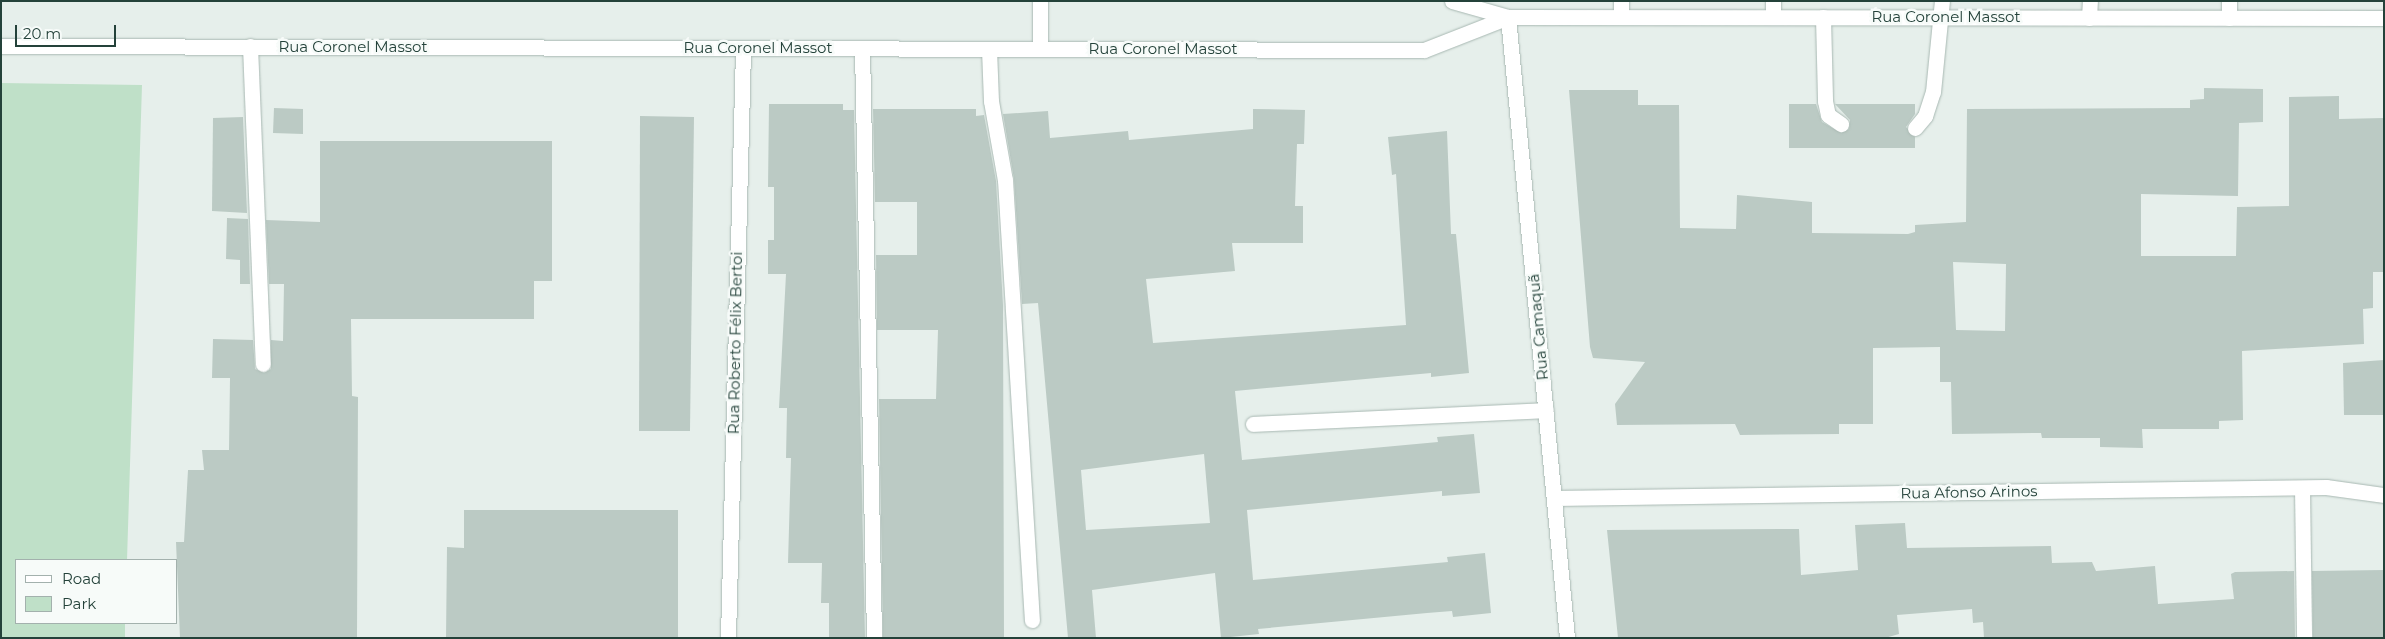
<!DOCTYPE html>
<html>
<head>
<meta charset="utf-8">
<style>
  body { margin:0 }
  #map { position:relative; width:2385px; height:639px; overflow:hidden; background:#e6efeb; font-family:Montserrat,sans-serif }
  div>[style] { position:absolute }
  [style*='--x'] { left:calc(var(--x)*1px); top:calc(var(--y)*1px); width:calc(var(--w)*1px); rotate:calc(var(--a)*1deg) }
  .green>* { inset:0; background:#bfe0c8 }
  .building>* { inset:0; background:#bbcac4 }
  .roads { filter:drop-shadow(0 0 1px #a8b8b2) drop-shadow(0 0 1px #a8b8b2) }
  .lane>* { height:15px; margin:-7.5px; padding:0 7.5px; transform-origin:7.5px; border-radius:7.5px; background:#fff }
  .street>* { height:15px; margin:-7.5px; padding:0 7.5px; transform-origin:7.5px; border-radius:7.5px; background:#fff }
  .secondary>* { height:15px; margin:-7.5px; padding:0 7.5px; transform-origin:7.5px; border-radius:7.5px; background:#fff }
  span { translate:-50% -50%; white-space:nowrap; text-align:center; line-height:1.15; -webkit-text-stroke:5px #f7fbf9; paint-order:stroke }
  .street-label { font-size:15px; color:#24423a }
  .frame { position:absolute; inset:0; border:2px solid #24423a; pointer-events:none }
  .legend { position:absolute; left:15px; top:559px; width:162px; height:65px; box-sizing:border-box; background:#f7fbf9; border:1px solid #a3b1ad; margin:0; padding:6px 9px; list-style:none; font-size:15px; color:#24423a }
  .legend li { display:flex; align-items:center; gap:10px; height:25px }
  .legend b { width:25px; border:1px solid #a3b1ad }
  .scale { position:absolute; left:15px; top:25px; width:101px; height:22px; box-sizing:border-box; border:2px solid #24423a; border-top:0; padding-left:6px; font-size:15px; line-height:18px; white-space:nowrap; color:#24423a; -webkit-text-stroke:4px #f7fbf9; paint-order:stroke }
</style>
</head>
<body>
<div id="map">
  <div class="green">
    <i style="clip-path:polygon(1px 83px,142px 85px,127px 560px,16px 560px,16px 623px,125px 623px,125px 638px,1px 638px)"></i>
  </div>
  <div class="building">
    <i style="clip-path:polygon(evenodd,2204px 88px,2263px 89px,2263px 122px,2239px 123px,2238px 196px,2141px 194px,2141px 256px,2236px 256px,2237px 207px,2289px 206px,2289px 97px,2339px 96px,2339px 119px,2384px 118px,2384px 272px,2373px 272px,2373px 308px,2363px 309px,2364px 344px,2242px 351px,2243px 420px,2219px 421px,2219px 429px,2142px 429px,2143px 448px,2100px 447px,2100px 438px,2042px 438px,2041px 433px,1952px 434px,1951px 382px,1940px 382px,1940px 347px,1873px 348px,1873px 424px,1839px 424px,1839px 434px,1740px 435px,1735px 424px,1617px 425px,1615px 404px,1645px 362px,1593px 358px,1590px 347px,1569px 90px,1638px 90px,1638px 105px,1679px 105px,1680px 228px,1736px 229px,1737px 195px,1812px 202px,1812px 233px,1908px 234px,1915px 232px,1915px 225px,1966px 222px,1967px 109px,2190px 108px,2190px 100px,2204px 99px,2204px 88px,1953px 262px,2006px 264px,2005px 331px,1956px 330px,1953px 262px)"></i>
    <i style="clip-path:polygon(769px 104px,843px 104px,843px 110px,854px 110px,865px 638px,829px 638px,829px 603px,821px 603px,822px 563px,788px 563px,791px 458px,786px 458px,787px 408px,779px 408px,786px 274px,768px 274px,768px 240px,774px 240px,774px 187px,768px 187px)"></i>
    <i style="clip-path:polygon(1789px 104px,1816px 104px,1822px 122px,1841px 133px,1849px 129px,1850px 120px,1835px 104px,1915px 104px,1915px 114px,1906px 127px,1915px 137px,1915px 148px,1789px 148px)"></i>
    <i style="clip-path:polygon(274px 108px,303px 109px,303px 134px,273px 133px)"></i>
    <i style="clip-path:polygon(873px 109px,976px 109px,976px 116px,984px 115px,996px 181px,1003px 305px,1004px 638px,883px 638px,879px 399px,936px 399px,938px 330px,877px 330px,876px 255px,917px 255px,917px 202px,875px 202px)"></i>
    <i style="clip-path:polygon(evenodd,1253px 109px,1305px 110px,1304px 144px,1297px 144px,1295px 206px,1303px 206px,1303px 243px,1232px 243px,1235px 271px,1146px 279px,1153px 343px,1406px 325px,1396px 174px,1392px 175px,1388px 137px,1447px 131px,1451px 234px,1456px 234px,1469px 373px,1431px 377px,1431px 373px,1235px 391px,1242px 460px,1438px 442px,1437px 437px,1474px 434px,1480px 493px,1442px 496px,1442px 491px,1247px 510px,1253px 580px,1448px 562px,1447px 557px,1485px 553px,1491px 613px,1453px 617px,1452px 611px,1427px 613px,1258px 629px,1259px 634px,1221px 638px,1215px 573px,1092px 590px,1096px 638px,1068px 638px,1038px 303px,1022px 304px,1014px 179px,1003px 114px,1048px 111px,1050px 138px,1128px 131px,1129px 140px,1253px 129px,1253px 109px,1204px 454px,1210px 523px,1086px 530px,1081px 470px,1204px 454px)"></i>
    <i style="clip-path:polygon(640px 116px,694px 117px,690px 431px,639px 431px)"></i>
    <i style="clip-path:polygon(243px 117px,247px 213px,212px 211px,213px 118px)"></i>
    <i style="clip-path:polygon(320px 141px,552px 141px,552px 281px,534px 281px,534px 319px,351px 319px,352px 396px,358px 397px,357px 638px,180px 638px,176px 542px,184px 542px,188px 470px,204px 470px,202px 450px,229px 450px,230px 378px,212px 378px,213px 339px,253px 340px,255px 369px,264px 373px,271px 369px,271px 340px,283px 341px,284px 284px,269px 284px,266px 220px,320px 222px)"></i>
    <i style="clip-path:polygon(227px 218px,248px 219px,250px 284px,240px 284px,240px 260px,226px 259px)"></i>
    <i style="clip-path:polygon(2384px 360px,2384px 415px,2344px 415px,2343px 363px)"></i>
    <i style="clip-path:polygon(464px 510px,678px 510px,678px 638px,446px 638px,447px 547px,464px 548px)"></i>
    <i style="clip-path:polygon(1905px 523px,1907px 548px,2051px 546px,2052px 563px,2092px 562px,2096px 571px,2155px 566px,2158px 604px,2234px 599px,2231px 574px,2235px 572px,2294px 571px,2295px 638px,1984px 638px,1983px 622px,1973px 623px,1972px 609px,1897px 615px,1899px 634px,1885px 638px,1618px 638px,1607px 530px,1799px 529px,1801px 575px,1858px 570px,1855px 525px)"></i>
    <i style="clip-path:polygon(2384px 570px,2384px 638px,2313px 638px,2312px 571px)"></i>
  </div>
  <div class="roads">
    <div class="lane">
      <i style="--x:1621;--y:17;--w:16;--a:-90"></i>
      <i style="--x:1773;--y:17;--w:16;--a:-90"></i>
      <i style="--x:1823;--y:17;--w:84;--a:88.6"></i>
      <i style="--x:1825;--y:101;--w:14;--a:78"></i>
      <i style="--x:1828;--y:115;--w:16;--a:35"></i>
      <i style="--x:2089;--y:18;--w:17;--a:-87"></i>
      <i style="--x:2229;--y:18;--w:17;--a:-90"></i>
      <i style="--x:250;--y:46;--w:318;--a:87.7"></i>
      <i style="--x:862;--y:48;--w:590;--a:88.83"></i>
      <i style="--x:989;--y:49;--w:52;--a:87.8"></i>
      <i style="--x:991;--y:101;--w:80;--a:80"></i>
      <i style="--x:1005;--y:180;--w:441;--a:86.5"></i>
      <i style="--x:1915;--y:128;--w:16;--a:-50"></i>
      <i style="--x:1925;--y:116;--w:25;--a:-72"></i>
      <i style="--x:1933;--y:92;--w:91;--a:-84.4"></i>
      <i style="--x:2302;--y:488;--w:150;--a:89.2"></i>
    </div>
    <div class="street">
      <i style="--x:1253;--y:424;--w:293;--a:-2.7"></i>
      <i style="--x:1554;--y:498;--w:772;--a:-0.82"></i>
      <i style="--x:2326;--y:487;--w:59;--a:7.9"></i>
      <i style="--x:728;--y:638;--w:590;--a:-88.54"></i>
    </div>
    <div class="secondary">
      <i style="--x:1452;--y:1;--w:58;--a:15.9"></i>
      <i style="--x:1508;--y:17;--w:876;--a:0.07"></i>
      <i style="--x:1508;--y:17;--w:624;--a:84.57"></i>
      <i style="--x:1;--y:46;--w:1423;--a:0.16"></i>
      <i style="--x:1424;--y:50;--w:90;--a:-21.4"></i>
      <i style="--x:1040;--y:49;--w:48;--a:-90"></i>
    </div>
  </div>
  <div class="street-label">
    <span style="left:1946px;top:17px">Rua Coronel Massot</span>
    <span style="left:353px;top:47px">Rua Coronel Massot</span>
    <span style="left:758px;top:48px">Rua Coronel Massot</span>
    <span style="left:1163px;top:49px">Rua Coronel Massot</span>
    <span style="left:1538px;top:327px;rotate:-95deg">Rua Camaquã</span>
    <span style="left:735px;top:343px;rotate:-89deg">Rua Roberto Félix Bertoi</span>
    <span style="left:1969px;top:492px;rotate:-1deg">Rua Afonso Arinos</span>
  </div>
  <div class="frame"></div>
  <ul class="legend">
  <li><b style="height:6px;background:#fff"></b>Road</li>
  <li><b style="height:14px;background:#bfe0c8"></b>Park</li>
  </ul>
  <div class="scale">20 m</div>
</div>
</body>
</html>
